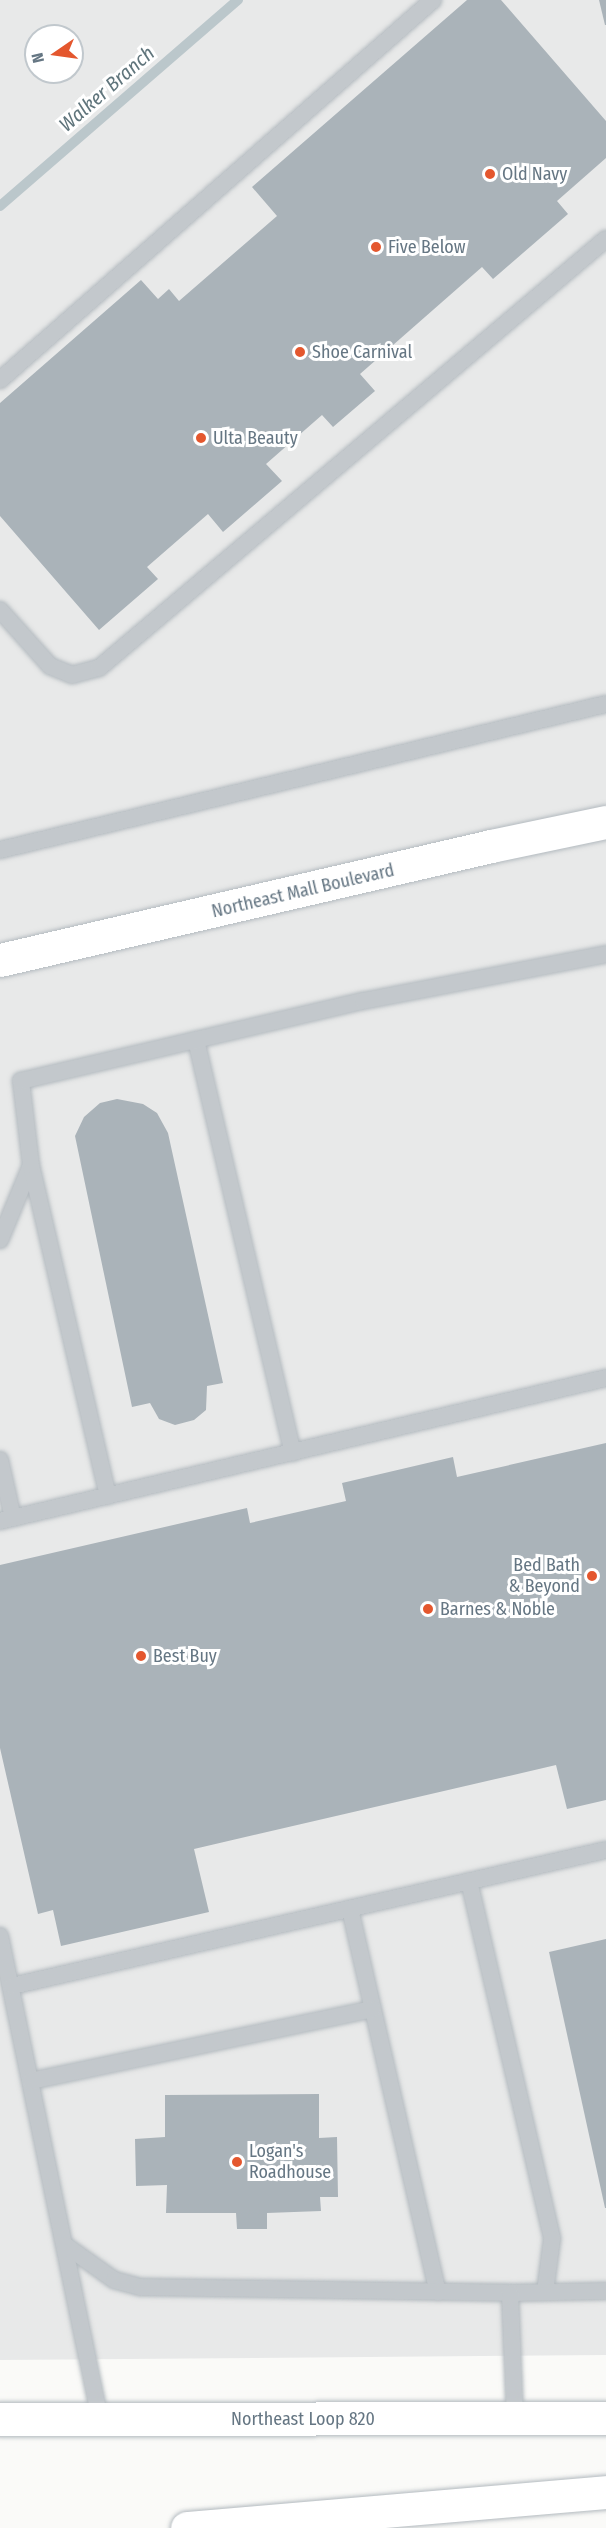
<!DOCTYPE html>
<html>
<head>
<meta charset="utf-8">
<style>
  body { margin:0 }
  #map { position:relative; width:606px; height:2528px; overflow:hidden; background:#fafaf8; font-family:"Fira Sans Condensed",sans-serif }
  div>[style] { position:absolute }
  [style*='--x'] { left:calc(var(--x)*1px); top:calc(var(--y)*1px); width:calc(var(--w)*1px); rotate:calc(var(--a)*1deg) }
  .built>* { inset:0; background:#e8e9e9 }
  .stream>* { height:10px; margin:-5px; padding:0 5px; transform-origin:5px; border-radius:5px; background:#bbc7cb }
  .building>* { inset:0; background:#aab3b9 }
  .roads { filter:drop-shadow(0 0 2px #b3babf) drop-shadow(0 0 2px #b3babf) }
  .lane>* { height:16px; margin:-8px; padding:0 8px; transform-origin:8px; border-radius:8px; background:#c3c8cc }
  .secondary>* { height:33px; margin:-16.5px; padding:0 16.5px; transform-origin:16.5px; border-radius:16.5px; background:#fff }
  .highway>* { height:33px; margin:-16.5px; padding:0 16.5px; transform-origin:16.5px; border-radius:16.5px; background:#fff }
  .dots>* { width:16px; height:16px; translate:-50% -50%; box-sizing:border-box; border:3px solid #fff; border-radius:50% }
  span { translate:-50% -50%; white-space:nowrap; text-align:center; line-height:1.15; -webkit-text-stroke:6px #fff; paint-order:stroke }
  .poi-label { font-size:18px; color:#657683 }
  .left { translate:0 -50%; text-align:left }
  .right { translate:-100% -50%; text-align:right }
  .street-label { font-size:18px; color:#657683 }
  .water-label { font-size:20px; color:#60757c; font-style:italic }
  .north { position:absolute; left:24px; top:24px; width:60px; height:60px; box-sizing:border-box; background:#fff; border:2px solid #c1c8cd; border-radius:50%; rotate:257deg; font-size:16px; font-weight:700; line-height:24px; text-align:center; color:#657683 }
  .north::after { content:''; display:block; margin:auto; width:21px; height:27px; background:#e4572e; clip-path:polygon(50% 0,100% 100%,50% 72%,0 100%) }
</style>
</head>
<body>
<div id="map">
  <div class="built">
    <i style="clip-path:polygon(evenodd,0 0,606px 0,606px 2355px,0 2360px,0 0,36px 36px,72px 36px,72px 72px,36px 72px,36px 36px)"></i>
  </div>
  <div class="stream">
    <i style="--x:0;--y:206;--w:315;--a:-40.9"></i>
  </div>
  <div class="building">
    <i style="clip-path:polygon(467px 0,501px 0,606px 121px,606px 158px,557px 201px,568px 214px,493px 279px,482px 267px,360px 374px,375px 391px,333px 427px,322px 415px,266px 464px,282px 481px,223px 532px,208px 514px,147px 567px,158px 579px,99px 630px,0 516px,0 403px,141px 280px,158px 299px,169px 289px,179px 301px,277px 216px,252px 187px)"></i>
    <i style="clip-path:polygon(599px 0,606px 0,606px 25px,605px 25px)"></i>
    <i style="clip-path:polygon(117px 1099px,143px 1104px,157px 1113px,168px 1133px,223px 1383px,207px 1386px,206px 1410px,194px 1420px,175px 1425px,159px 1419px,150px 1403px,132px 1407px,75px 1136px,84px 1117px,100px 1103px)"></i>
    <i style="clip-path:polygon(606px 1443px,606px 1800px,567px 1809px,556px 1765px,194px 1849px,209px 1912px,61px 1946px,53px 1910px,38px 1914px,0 1748px,0 1565px,247px 1508px,250px 1523px,346px 1501px,342px 1483px,453px 1457px,457px 1477px)"></i>
    <i style="clip-path:polygon(606px 1939px,606px 2208px,605px 2208px,549px 1952px)"></i>
    <i style="clip-path:polygon(319px 2094px,319px 2138px,337px 2137px,338px 2197px,320px 2197px,321px 2211px,267px 2213px,267px 2229px,237px 2229px,236px 2213px,166px 2213px,167px 2185px,136px 2186px,135px 2139px,165px 2137px,165px 2095px)"></i>
  </div>
  <div class="roads">
    <div class="lane">
      <i style="--x:0;--y:380;--w:576;--a:-41.27"></i>
      <i style="--x:0;--y:610;--w:75;--a:48.2"></i>
      <i style="--x:50;--y:666;--w:24;--a:22"></i>
      <i style="--x:72;--y:675;--w:28;--a:-15"></i>
      <i style="--x:99;--y:668;--w:664;--a:-40.24"></i>
      <i style="--x:0;--y:850;--w:623;--a:-13.55"></i>
      <i style="--x:196;--y:1040;--w:424;--a:76.8"></i>
      <i style="--x:0;--y:1240;--w:81;--a:-67.5"></i>
      <i style="--x:0;--y:1460;--w:59;--a:77.4"></i>
      <i style="--x:108;--y:1496;--w:340;--a:-103.1"></i>
      <i style="--x:31;--y:1165;--w:85;--a:-96.8"></i>
      <i style="--x:21;--y:1081;--w:351;--a:-13.2"></i>
      <i style="--x:363;--y:1001;--w:248;--a:-10.9"></i>
      <i style="--x:0;--y:1521;--w:623;--a:-13.28"></i>
      <i style="--x:469;--y:1881;--w:367;--a:76.9"></i>
      <i style="--x:552;--y:2239;--w:53;--a:97.5"></i>
      <i style="--x:350;--y:1909;--w:393;--a:77.1"></i>
      <i style="--x:0;--y:1936;--w:493;--a:78.3"></i>
      <i style="--x:12;--y:1986;--w:609;--a:-12.9"></i>
      <i style="--x:31;--y:2081;--w:349;--a:-11.9"></i>
      <i style="--x:65;--y:2245;--w:60;--a:35.5"></i>
      <i style="--x:114;--y:2280;--w:28;--a:15"></i>
      <i style="--x:141;--y:2287;--w:369;--a:0.9"></i>
      <i style="--x:510;--y:2293;--w:96;--a:-1.2"></i>
      <i style="--x:510;--y:2293;--w:126;--a:87.7"></i>
    </div>
    <div class="secondary">
      <i style="--x:0;--y:960;--w:504;--a:-13.07"></i>
      <i style="--x:491;--y:846;--w:117;--a:-11.8"></i>
      <i style="--x:0;--y:2419;--w:606;--a:-0.09"></i>
    </div>
    <div class="highway">
      <i style="--x:187;--y:2528;--w:421;--a:-4.9"></i>
    </div>
  </div>
  <div class="dots">
    <i style="left:490px;top:174px;background:#e4572e"></i>
    <i style="left:376px;top:247px;background:#e4572e"></i>
    <i style="left:300px;top:352px;background:#e4572e"></i>
    <i style="left:201px;top:438px;background:#e4572e"></i>
    <i style="left:592px;top:1576px;background:#e4572e"></i>
    <i style="left:428px;top:1609px;background:#e4572e"></i>
    <i style="left:141px;top:1656px;background:#e4572e"></i>
    <i style="left:237px;top:2162px;background:#e4572e"></i>
  </div>
  <div class="poi-label">
    <span class="left" style="left:502px;top:174px">Old Navy</span>
    <span class="left" style="left:388px;top:247px">Five Below</span>
    <span class="left" style="left:312px;top:352px">Shoe Carnival</span>
    <span class="left" style="left:213px;top:438px">Ulta Beauty</span>
    <span class="right" style="left:580px;top:1576px">Bed Bath<br>&amp; Beyond</span>
    <span class="left" style="left:440px;top:1609px">Barnes &amp; Noble</span>
    <span class="left" style="left:153px;top:1656px">Best Buy</span>
    <span class="left" style="left:249px;top:2162px">Logan's<br>Roadhouse</span>
  </div>
  <div class="street-label">
    <span style="left:303px;top:891px;rotate:-13deg">Northeast Mall Boulevard</span>
    <span style="left:303px;top:2419px">Northeast Loop 820</span>
  </div>
  <div class="water-label">
    <span style="left:107px;top:89px;rotate:-41deg">Walker Branch</span>
  </div>
  <div class="north">N</div>
</div>
</body>
</html>
